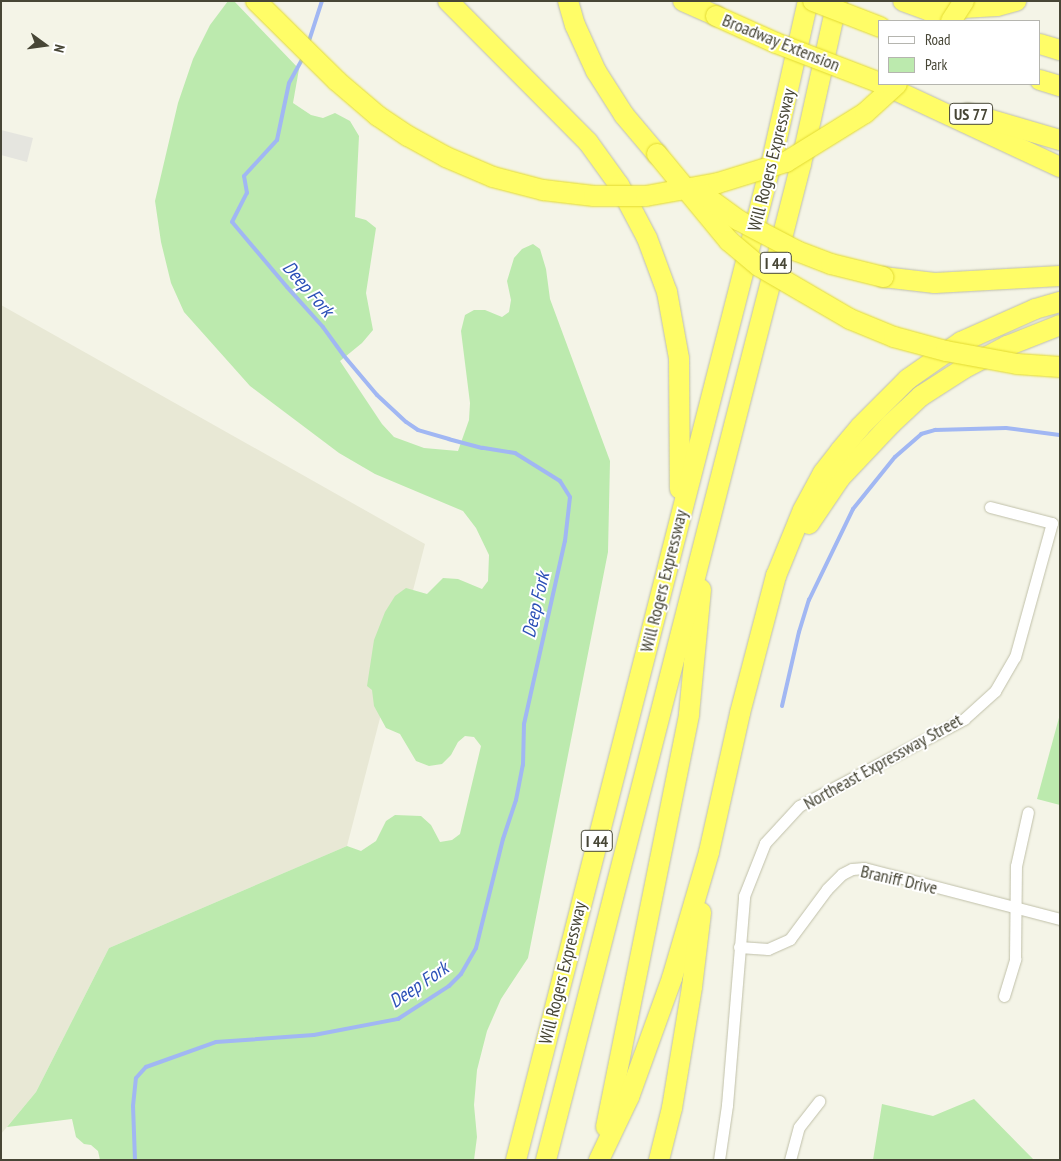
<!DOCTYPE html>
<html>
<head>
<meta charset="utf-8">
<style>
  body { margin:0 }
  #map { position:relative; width:1061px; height:1161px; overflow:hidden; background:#f4f4e7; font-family:"PT Sans Narrow",sans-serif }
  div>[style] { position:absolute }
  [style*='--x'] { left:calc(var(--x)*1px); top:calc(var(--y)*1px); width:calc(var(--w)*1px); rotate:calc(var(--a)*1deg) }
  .residential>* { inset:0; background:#e8e8d5 }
  .green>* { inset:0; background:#bceaae }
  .parking>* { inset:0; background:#e5e5df }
  .stream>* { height:4px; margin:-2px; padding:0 2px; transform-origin:2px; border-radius:2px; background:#a1b7f3 }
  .roads { filter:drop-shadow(0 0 1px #c0c0a9) drop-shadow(0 0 1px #c0c0a9) }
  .minor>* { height:11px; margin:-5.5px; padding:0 5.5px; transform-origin:5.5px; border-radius:5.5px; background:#fff }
  .motorway>* { height:20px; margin:-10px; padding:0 10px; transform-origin:10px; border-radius:10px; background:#fffd67 }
  .bridges { filter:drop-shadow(0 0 1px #e3db32) drop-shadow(0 0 1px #e3db32) }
  .motorway-bridge>* { height:20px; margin:-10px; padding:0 10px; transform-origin:10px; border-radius:10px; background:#fffd67 }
  span { translate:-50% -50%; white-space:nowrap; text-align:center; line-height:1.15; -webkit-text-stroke:4px #fff; paint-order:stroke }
  .shield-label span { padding:1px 4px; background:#fff; border:1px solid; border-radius:4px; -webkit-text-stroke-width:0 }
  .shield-label { font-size:16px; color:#474636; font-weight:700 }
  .street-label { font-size:18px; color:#474636 }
  .water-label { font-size:19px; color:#2b4fb7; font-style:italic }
  .frame { position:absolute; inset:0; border:2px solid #474636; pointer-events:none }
  .legend { position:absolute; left:878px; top:20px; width:162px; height:65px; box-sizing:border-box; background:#fff; border:1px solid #b5b5af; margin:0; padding:6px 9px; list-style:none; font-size:15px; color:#474636 }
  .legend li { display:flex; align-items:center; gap:10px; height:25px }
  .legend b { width:25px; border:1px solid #b5b5af }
  .north { position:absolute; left:20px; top:20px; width:50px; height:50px; -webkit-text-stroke:4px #fff; paint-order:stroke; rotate:104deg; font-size:14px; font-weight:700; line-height:20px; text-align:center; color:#474636 }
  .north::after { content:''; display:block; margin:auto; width:18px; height:22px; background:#474636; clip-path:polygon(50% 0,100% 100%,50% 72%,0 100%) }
</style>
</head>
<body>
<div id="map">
  <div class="residential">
    <i style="clip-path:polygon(1px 305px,425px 544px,347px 846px,109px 948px,36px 1092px,1px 1134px)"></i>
  </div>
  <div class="green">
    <i style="clip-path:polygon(228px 1px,234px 1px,299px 69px,293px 103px,311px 115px,323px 118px,335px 113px,350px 121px,359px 136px,355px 217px,366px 220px,376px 228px,366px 293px,373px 330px,362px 343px,340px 361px,382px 424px,394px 437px,424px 448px,458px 451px,469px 420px,470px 403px,461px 331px,465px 315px,474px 310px,485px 310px,502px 317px,509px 312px,511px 300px,507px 281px,514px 258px,522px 249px,533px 244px,540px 249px,546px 269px,550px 299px,610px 461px,608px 552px,528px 958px,501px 999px,487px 1031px,477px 1070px,474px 1105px,477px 1137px,474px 1160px,100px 1160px,98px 1151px,91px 1145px,84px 1144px,76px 1137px,72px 1119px,7px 1127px,36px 1092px,109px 948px,347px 846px,361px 851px,376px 841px,386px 821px,395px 815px,421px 816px,431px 825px,440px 842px,452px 840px,460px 834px,481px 746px,474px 737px,465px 736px,458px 742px,451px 755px,442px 764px,429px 766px,416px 761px,400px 734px,386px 728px,374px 706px,372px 690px,367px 686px,374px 640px,385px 612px,395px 596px,406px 588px,427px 594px,443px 578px,458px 579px,482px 589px,488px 581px,489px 555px,476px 528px,463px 511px,375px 474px,339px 453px,250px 386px,184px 312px,171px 283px,161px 242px,155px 201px,178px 103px,193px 59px,210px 25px)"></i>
    <i style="clip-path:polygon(1060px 714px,1060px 805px,1037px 799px)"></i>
    <i style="clip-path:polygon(974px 1099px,1034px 1160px,873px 1160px,882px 1104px,933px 1116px)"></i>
  </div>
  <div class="parking">
    <i style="clip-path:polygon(1px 130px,33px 138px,27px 162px,1px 155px)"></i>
  </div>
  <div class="stream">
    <i style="--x:308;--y:44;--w:45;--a:-72"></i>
    <i style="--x:782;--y:706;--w:76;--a:-77.1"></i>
    <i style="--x:799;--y:632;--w:34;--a:-73"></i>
    <i style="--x:809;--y:600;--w:101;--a:-64.2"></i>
    <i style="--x:853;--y:509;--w:67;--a:-51.1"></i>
    <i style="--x:895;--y:457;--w:35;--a:-41"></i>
    <i style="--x:921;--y:434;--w:15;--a:-16"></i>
    <i style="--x:935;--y:430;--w:71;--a:-1.6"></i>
    <i style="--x:1006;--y:428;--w:54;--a:7.4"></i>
    <i style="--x:135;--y:1160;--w:54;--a:-92.1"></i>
    <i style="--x:133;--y:1106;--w:28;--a:-84"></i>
    <i style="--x:136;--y:1078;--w:15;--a:-48"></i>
    <i style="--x:146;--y:1067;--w:74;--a:-19.7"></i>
    <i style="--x:216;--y:1042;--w:98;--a:-4.1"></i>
    <i style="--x:314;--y:1035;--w:86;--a:-10.8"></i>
    <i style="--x:398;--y:1019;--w:61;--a:-32.9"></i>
    <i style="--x:449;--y:986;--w:17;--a:-45"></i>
    <i style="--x:461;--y:974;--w:30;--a:-60"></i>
    <i style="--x:476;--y:948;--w:112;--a:-76.1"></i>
    <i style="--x:503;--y:839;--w:41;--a:-71.6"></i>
    <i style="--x:516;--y:800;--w:36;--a:-79"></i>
    <i style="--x:523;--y:765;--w:41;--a:-88.6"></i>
    <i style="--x:524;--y:724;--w:188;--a:-77.4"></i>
    <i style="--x:565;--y:541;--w:44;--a:-83.5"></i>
    <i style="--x:570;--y:497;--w:19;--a:-122"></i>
    <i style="--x:560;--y:481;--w:53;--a:-148.1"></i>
    <i style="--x:515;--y:453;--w:33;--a:-171"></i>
    <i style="--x:482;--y:448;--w:34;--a:-165"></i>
    <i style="--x:449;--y:439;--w:32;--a:-164"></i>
    <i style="--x:418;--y:430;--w:14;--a:-146"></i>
    <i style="--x:406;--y:422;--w:40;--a:-137"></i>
    <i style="--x:377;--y:395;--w:51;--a:-130.2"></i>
    <i style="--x:344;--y:356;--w:36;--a:-126"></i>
    <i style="--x:323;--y:327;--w:54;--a:-132"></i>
    <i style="--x:287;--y:287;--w:85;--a:-130.2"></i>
    <i style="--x:232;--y:222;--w:33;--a:-63"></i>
    <i style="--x:247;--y:193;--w:17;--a:-100"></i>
    <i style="--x:244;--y:176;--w:49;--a:-47.5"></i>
    <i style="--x:277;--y:140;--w:58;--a:-78.1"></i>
    <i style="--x:289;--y:83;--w:29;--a:-61"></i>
  </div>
  <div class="roads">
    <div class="minor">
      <i style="--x:739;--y:947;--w:29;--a:4"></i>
      <i style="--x:768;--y:949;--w:24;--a:-24"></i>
      <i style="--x:790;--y:939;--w:62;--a:-53.5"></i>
      <i style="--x:827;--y:889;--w:21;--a:-45"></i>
      <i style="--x:842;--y:874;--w:11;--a:-27"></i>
      <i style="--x:852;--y:869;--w:12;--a:-5"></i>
      <i style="--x:864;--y:868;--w:203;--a:14.6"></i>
      <i style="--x:1004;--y:996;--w:39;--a:-73"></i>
      <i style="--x:1015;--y:959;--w:93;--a:-89.4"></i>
      <i style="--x:1016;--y:866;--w:55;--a:-77.5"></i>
      <i style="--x:719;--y:1160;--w:56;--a:-81.7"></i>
      <i style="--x:727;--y:1105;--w:210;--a:-85.3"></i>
      <i style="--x:744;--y:896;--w:57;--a:-68.4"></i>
      <i style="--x:765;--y:843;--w:50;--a:-47.4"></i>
      <i style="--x:799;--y:806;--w:187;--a:-27.8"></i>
      <i style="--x:964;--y:719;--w:42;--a:-42.1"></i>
      <i style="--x:995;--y:691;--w:39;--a:-60"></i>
      <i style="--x:1015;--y:657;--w:139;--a:-74.6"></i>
      <i style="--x:1052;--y:523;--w:64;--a:-165.5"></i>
      <i style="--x:790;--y:1160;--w:34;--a:-75"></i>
      <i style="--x:799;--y:1127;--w:33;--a:-52"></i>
    </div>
    <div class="motorway">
      <i style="--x:448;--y:1;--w:199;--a:45.2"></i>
      <i style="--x:588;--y:142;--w:53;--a:54.2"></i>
      <i style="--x:619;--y:185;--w:60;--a:62.2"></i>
      <i style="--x:647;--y:238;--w:58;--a:69.7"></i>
      <i style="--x:667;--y:292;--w:67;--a:79.7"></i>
      <i style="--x:679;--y:358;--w:131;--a:89.6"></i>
      <i style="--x:568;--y:1;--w:25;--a:74"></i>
      <i style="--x:575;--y:25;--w:51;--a:65.5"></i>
      <i style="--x:596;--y:71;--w:52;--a:57.5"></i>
      <i style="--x:624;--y:115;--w:51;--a:49.8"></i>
      <i style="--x:683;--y:1;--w:36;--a:24"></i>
      <i style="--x:903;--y:1;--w:38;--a:20"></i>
      <i style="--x:928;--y:10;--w:69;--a:-3.3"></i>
      <i style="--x:997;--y:6;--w:20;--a:-15"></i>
      <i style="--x:1040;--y:44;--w:21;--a:17"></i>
      <i style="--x:1040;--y:80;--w:21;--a:17"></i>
      <i style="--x:884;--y:85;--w:194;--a:25"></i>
      <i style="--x:968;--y:113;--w:96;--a:16.4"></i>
      <i style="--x:883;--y:277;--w:52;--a:6.6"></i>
      <i style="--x:935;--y:283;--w:125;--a:-3.2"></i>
      <i style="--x:809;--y:524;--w:55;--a:-56"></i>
      <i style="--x:840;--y:478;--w:74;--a:-46.6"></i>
      <i style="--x:891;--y:424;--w:41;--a:-43"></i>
      <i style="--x:921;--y:396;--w:50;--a:-32.7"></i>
      <i style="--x:963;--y:369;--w:50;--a:-27.6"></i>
      <i style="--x:1007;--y:346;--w:57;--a:-21.6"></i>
      <i style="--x:606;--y:1127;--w:421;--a:-78.6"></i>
      <i style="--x:689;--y:714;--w:125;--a:-84.5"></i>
      <i style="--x:516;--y:1160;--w:1036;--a:-75.64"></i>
      <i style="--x:773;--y:156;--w:159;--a:-77.3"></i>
      <i style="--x:546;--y:1160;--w:1028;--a:-75.64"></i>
      <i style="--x:801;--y:164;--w:167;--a:-77.5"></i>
      <i style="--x:599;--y:1160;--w:70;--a:-64.5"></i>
      <i style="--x:629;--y:1097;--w:127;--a:-70.1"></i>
      <i style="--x:672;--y:978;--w:131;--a:-73.6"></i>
      <i style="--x:709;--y:852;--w:142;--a:-77.4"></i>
      <i style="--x:740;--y:713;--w:142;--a:-75.3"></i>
      <i style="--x:776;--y:576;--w:71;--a:-67.8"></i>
      <i style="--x:803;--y:510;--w:42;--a:-61.6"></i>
      <i style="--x:823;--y:473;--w:28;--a:-52"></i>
      <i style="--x:840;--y:451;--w:31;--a:-50"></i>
      <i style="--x:860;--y:427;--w:68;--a:-45"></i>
      <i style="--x:908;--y:379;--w:65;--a:-34.9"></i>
      <i style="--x:961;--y:342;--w:81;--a:-24"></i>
      <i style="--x:1035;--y:309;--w:26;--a:-16"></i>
      <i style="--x:659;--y:1160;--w:54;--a:-76"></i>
      <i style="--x:672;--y:1108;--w:123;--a:-80.6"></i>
      <i style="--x:692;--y:987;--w:75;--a:-83.1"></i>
    </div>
  </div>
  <div class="bridges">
    <div class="motorway-bridge">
      <i style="--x:256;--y:1;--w:114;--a:44.6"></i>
      <i style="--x:337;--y:81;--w:54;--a:40.5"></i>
      <i style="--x:378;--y:116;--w:36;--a:34"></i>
      <i style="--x:408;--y:136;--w:43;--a:28.9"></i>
      <i style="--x:446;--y:157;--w:51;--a:23.1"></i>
      <i style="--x:493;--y:177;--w:52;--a:14.6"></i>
      <i style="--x:543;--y:190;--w:51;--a:6.7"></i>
      <i style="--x:594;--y:196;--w:52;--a:0"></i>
      <i style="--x:646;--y:196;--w:73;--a:-10.2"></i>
      <i style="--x:718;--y:183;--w:71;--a:-17.2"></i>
      <i style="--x:786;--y:162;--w:93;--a:-31.8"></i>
      <i style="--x:865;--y:113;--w:43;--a:-42.2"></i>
      <i style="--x:813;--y:1;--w:72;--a:21.2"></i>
      <i style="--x:716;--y:16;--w:66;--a:24.2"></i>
      <i style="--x:776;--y:43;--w:111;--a:21"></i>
      <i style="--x:951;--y:21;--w:24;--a:-57"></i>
      <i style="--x:657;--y:154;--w:113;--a:50.4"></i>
      <i style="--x:729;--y:241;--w:39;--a:40"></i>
      <i style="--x:759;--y:266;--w:105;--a:30.2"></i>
      <i style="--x:850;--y:319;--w:48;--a:22.2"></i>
      <i style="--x:894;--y:337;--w:54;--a:15.1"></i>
      <i style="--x:946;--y:351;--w:72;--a:10.4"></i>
      <i style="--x:1017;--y:364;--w:43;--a:4"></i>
      <i style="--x:697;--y:190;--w:51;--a:36.2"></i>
      <i style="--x:738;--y:220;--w:67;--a:27.7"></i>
      <i style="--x:797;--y:251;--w:36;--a:21"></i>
      <i style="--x:831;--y:264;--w:54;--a:14"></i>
    </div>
  </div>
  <div class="shield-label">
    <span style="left:971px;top:114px">US 77</span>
    <span style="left:776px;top:263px">I 44</span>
    <span style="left:597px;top:841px">I 44</span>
  </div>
  <div class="street-label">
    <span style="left:781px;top:43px;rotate:22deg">Broadway Extension</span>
    <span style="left:772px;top:160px;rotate:-76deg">Will Rogers Expressway</span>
    <span style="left:664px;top:581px;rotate:-76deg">Will Rogers Expressway</span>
    <span style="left:883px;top:762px;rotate:-29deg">Northeast Expressway Street</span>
    <span style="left:899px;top:880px;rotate:13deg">Braniff Drive</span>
    <span style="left:563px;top:973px;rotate:-76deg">Will Rogers Expressway</span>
  </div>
  <div class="water-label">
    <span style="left:308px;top:289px;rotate:49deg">Deep Fork</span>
    <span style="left:536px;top:605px;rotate:-77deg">Deep Fork</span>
    <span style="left:419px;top:985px;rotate:-34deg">Deep Fork</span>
  </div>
  <div class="frame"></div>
  <ul class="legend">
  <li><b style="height:6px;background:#fff"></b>Road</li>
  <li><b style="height:14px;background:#bceaae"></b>Park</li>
  </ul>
  <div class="north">N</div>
</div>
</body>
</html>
